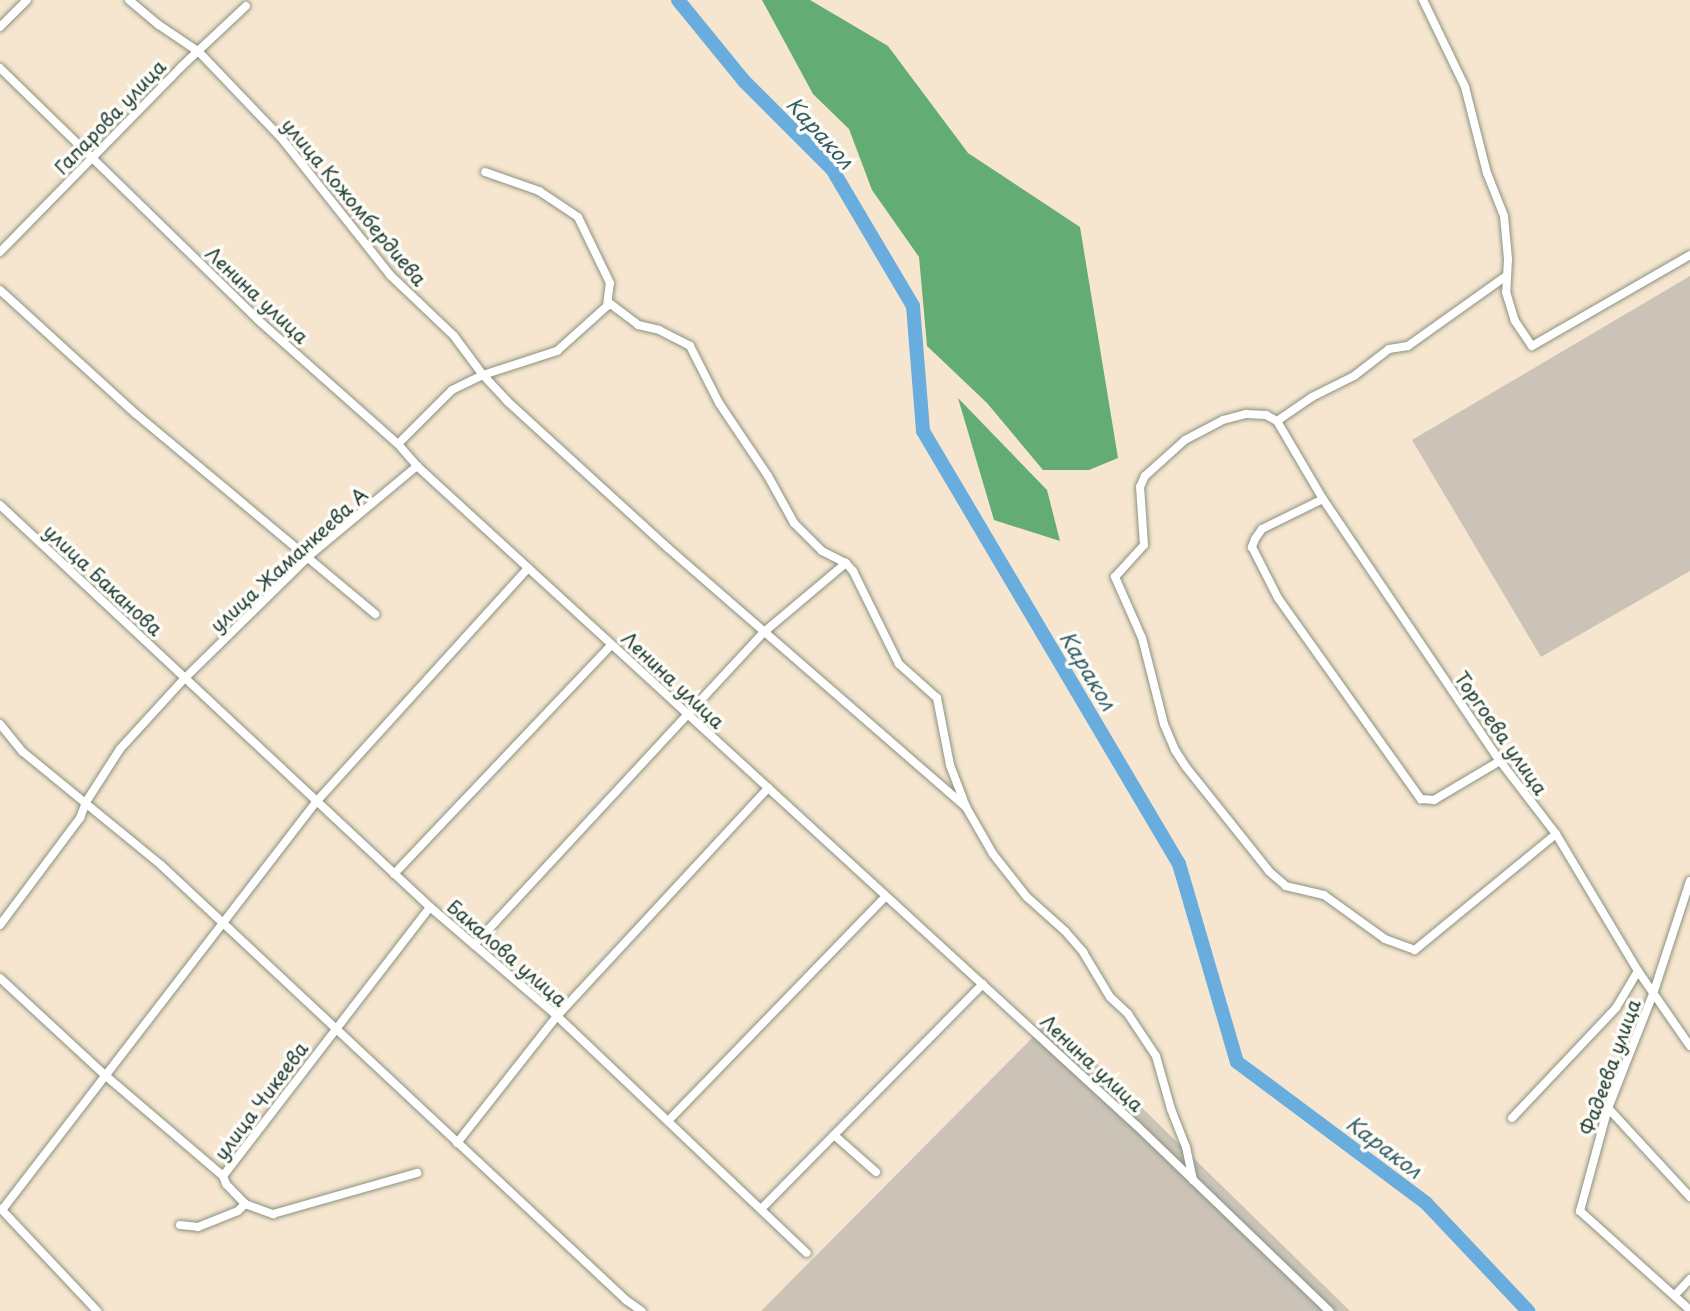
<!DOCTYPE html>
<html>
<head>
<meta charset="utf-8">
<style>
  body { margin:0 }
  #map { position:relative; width:1690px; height:1311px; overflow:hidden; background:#f6e6cf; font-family:"Playpen Sans",sans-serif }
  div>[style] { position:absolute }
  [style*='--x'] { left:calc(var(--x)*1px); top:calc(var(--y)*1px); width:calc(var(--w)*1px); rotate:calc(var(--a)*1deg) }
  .industrial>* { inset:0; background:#cbc3b8 }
  .forest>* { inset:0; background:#63ac74 }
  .river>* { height:14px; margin:-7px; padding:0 7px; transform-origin:7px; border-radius:7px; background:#69adde }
  .roads { filter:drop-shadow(0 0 2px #8a9282) drop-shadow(0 0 2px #8a9282) }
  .minor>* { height:8px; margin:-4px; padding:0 4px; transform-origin:4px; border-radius:4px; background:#fff }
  span { translate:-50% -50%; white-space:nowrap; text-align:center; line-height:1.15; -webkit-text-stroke:7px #fdfcf7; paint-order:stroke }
  .street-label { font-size:19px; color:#1f3d34 }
  .water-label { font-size:21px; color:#355f67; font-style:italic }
</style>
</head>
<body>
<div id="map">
  <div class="industrial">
    <i style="clip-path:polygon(1690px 276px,1690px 571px,1541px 657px,1412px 440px)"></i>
    <i style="clip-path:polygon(1051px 1019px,1350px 1311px,761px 1311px)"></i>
  </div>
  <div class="forest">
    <i style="clip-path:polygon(762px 0,810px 0,888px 46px,968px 153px,1080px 227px,1118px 458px,1089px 470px,1043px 470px,987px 403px,927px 346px,919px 257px,872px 190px,849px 129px,813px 94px)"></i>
    <i style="clip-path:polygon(958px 398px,1047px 490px,1060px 541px,994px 520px)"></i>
  </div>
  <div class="river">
    <i style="--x:678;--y:0;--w:104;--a:50.8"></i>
    <i style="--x:744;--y:81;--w:124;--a:45"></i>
    <i style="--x:832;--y:169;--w:159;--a:59.4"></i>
    <i style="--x:913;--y:306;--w:125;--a:85.4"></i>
    <i style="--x:923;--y:431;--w:503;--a:59.41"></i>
    <i style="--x:1179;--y:864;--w:206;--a:73.7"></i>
    <i style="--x:1237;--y:1062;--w:236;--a:36.7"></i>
    <i style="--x:1426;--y:1203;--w:149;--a:46.6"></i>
  </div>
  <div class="roads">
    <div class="minor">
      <i style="--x:129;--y:0;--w:39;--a:40"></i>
      <i style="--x:159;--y:25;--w:48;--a:34"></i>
      <i style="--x:199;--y:52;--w:120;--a:46.3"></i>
      <i style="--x:282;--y:139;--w:174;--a:51.5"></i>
      <i style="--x:390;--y:275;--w:88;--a:43.6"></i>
      <i style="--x:454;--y:336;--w:49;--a:53.4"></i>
      <i style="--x:483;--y:375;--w:35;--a:47"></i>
      <i style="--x:507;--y:401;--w:218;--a:42.4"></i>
      <i style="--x:668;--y:548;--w:395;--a:41"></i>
      <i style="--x:1423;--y:0;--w:97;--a:64.2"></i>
      <i style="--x:1465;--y:87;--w:89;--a:75.7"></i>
      <i style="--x:1487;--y:173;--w:46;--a:68.4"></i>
      <i style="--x:1504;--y:216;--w:43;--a:84.7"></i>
      <i style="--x:1508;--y:259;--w:33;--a:93"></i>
      <i style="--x:1506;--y:292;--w:30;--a:73"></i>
      <i style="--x:1515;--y:321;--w:30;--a:56"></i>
      <i style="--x:1532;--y:346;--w:182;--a:-29.9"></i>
      <i style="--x:0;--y:27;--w:38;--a:-45"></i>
      <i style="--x:0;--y:68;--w:359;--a:44.3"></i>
      <i style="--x:257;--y:319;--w:188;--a:41.6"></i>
      <i style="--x:398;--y:444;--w:29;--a:49"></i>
      <i style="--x:417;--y:466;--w:977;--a:42.51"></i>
      <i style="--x:1137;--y:1126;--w:267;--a:43.9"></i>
      <i style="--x:0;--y:252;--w:259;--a:-45.6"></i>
      <i style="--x:181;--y:67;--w:89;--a:-43.2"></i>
      <i style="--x:0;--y:290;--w:184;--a:42.4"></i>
      <i style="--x:136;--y:414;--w:312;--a:39.9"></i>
      <i style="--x:608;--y:302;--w:38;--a:37"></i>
      <i style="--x:638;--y:325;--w:22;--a:13"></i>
      <i style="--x:659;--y:330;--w:35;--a:27"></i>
      <i style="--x:690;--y:346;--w:64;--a:63"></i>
      <i style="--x:719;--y:403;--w:88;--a:56.1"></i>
      <i style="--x:768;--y:476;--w:54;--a:61"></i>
      <i style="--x:794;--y:523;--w:40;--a:45"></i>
      <i style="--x:822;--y:551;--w:27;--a:27"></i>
      <i style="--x:846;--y:563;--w:11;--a:49"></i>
      <i style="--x:853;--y:571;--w:104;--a:63.7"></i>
      <i style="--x:899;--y:664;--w:51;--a:41.8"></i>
      <i style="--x:937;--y:698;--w:68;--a:79"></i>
      <i style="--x:950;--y:765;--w:45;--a:69.1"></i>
      <i style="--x:966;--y:807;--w:54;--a:60.1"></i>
      <i style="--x:993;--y:854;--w:55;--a:51.7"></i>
      <i style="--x:1027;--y:897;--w:51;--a:41.8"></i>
      <i style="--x:1065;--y:931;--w:28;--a:49"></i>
      <i style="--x:1083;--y:952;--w:52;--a:59"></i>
      <i style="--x:1110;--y:997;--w:25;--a:43"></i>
      <i style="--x:1128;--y:1014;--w:50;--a:56.3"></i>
      <i style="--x:1156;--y:1056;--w:55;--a:74.2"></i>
      <i style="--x:1171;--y:1109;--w:41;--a:68.5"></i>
      <i style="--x:1186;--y:1147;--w:34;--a:78"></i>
      <i style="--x:1277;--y:421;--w:42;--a:-34.4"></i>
      <i style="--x:1312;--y:397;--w:47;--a:-26.6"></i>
      <i style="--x:1354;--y:376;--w:44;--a:-37.6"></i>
      <i style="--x:1389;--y:349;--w:19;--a:-9"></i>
      <i style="--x:1408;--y:346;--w:120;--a:-35.5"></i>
      <i style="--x:398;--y:444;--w:76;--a:-45"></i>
      <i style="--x:452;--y:390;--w:34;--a:-26"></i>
      <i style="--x:483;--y:375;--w:78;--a:-18"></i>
      <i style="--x:557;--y:351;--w:67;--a:-42"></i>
      <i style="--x:607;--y:306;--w:23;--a:-83"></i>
      <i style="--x:610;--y:283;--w:73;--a:-115.9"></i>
      <i style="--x:578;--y:217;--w:47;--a:-146.3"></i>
      <i style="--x:539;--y:191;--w:57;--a:-160.6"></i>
      <i style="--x:1323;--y:499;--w:68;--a:153.8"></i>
      <i style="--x:1262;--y:529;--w:12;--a:125"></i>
      <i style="--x:1255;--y:539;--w:9;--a:111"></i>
      <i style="--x:1252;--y:547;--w:57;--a:63"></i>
      <i style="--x:1278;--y:598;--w:247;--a:54.6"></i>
      <i style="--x:1421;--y:799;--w:13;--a:4"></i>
      <i style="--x:1434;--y:800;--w:77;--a:-30.6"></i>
      <i style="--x:0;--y:505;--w:589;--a:43.07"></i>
      <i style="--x:430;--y:907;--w:167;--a:40.6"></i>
      <i style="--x:557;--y:1016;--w:344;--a:43.5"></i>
      <i style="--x:0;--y:724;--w:36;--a:51"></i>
      <i style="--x:23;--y:752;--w:178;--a:39.3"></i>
      <i style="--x:161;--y:865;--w:637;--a:43.09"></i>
      <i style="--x:626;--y:1300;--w:19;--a:35"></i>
      <i style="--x:1556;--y:834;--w:183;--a:140.6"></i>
      <i style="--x:1415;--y:950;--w:32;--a:-160"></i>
      <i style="--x:1385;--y:939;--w:75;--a:-144.2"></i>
      <i style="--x:1324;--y:895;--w:39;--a:-167"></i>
      <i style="--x:1286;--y:886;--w:23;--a:-139"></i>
      <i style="--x:1269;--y:871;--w:133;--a:-128.6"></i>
      <i style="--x:1186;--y:767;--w:20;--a:-123"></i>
      <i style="--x:1175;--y:750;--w:28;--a:-113"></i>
      <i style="--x:1164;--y:724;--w:89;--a:-104.3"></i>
      <i style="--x:1142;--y:638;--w:67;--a:-113.9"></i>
      <i style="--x:1115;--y:577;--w:43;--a:-47.8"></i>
      <i style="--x:1144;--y:545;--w:58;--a:-93.9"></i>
      <i style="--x:1140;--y:487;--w:12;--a:-66"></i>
      <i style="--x:1145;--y:476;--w:54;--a:-42"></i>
      <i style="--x:1185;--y:440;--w:43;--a:-27.8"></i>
      <i style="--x:1223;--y:420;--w:24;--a:-15"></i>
      <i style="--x:1246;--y:414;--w:20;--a:3"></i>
      <i style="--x:1266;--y:415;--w:13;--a:29"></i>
      <i style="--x:1277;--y:421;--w:91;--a:59.5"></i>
      <i style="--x:1323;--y:499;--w:316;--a:56"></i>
      <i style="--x:1500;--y:761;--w:92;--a:52.5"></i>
      <i style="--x:1556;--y:834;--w:160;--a:59.1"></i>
      <i style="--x:1638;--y:971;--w:91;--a:55.3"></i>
      <i style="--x:394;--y:874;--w:315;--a:-46.5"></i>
      <i style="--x:1690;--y:881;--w:119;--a:108.1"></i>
      <i style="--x:1653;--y:994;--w:123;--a:111.5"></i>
      <i style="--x:1608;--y:1108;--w:107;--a:105.2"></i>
      <i style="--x:1580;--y:1211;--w:148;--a:42"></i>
      <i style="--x:0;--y:925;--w:134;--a:-53.2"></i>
      <i style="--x:80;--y:818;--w:17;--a:-69"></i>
      <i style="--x:86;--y:802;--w:63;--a:-57.3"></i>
      <i style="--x:120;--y:749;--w:95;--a:-47.6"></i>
      <i style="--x:184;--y:679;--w:175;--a:-44.5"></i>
      <i style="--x:309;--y:556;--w:141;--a:-39.8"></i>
      <i style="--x:474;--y:945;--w:427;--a:-47.2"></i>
      <i style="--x:764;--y:632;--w:107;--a:-40.1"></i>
      <i style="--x:0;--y:978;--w:144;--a:42.8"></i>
      <i style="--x:106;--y:1076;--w:154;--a:40.5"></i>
      <i style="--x:223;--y:1176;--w:339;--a:-52.4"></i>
      <i style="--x:1608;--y:1108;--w:121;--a:47.3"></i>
      <i style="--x:1512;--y:1118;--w:151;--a:-46.6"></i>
      <i style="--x:1616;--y:1008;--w:43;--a:-59.3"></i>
      <i style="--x:668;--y:1121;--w:313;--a:-45.9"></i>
      <i style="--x:834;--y:1135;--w:56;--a:41.4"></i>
      <i style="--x:457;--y:1143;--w:162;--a:-51.8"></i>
      <i style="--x:557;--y:1016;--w:311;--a:-47.2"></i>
      <i style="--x:223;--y:1176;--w:9;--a:69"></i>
      <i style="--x:226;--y:1184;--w:28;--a:46"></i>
      <i style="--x:245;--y:1204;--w:30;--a:20"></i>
      <i style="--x:273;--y:1214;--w:150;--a:-15.9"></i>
      <i style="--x:1;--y:1209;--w:140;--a:46.7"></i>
      <i style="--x:761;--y:1209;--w:316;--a:-45.4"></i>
      <i style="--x:2;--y:1210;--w:515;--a:-52.42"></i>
      <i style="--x:316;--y:802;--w:316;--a:-47.8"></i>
      <i style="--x:180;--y:1225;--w:18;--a:6"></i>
      <i style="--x:198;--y:1227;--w:43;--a:-21.8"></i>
      <i style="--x:238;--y:1211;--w:10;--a:-45"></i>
      <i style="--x:1676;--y:1294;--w:21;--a:-47"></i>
    </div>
  </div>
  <div class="street-label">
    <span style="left:110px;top:117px;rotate:-46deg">Гапарова улица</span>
    <span style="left:354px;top:202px;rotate:50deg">улица Кожомбердиева</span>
    <span style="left:257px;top:295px;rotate:43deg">Ленина улица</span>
    <span style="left:289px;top:560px;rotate:-42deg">улица Жаманкеева А</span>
    <span style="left:103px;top:580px;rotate:43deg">улица Баканова</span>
    <span style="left:673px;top:680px;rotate:43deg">Ленина улица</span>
    <span style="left:1501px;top:733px;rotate:55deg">Торгоева улица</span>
    <span style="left:507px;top:953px;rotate:41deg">Бакалова улица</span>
    <span style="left:1092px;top:1063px;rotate:43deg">Ленина улица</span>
    <span style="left:1610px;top:1067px;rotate:-70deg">Фадеева улица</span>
    <span style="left:261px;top:1101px;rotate:-53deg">улица Чикеева</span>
  </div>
  <div class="water-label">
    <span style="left:821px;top:132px;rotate:48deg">Каракол</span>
    <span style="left:1089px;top:670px;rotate:59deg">Каракол</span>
    <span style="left:1385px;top:1146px;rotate:37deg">Каракол</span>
  </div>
</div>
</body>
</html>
